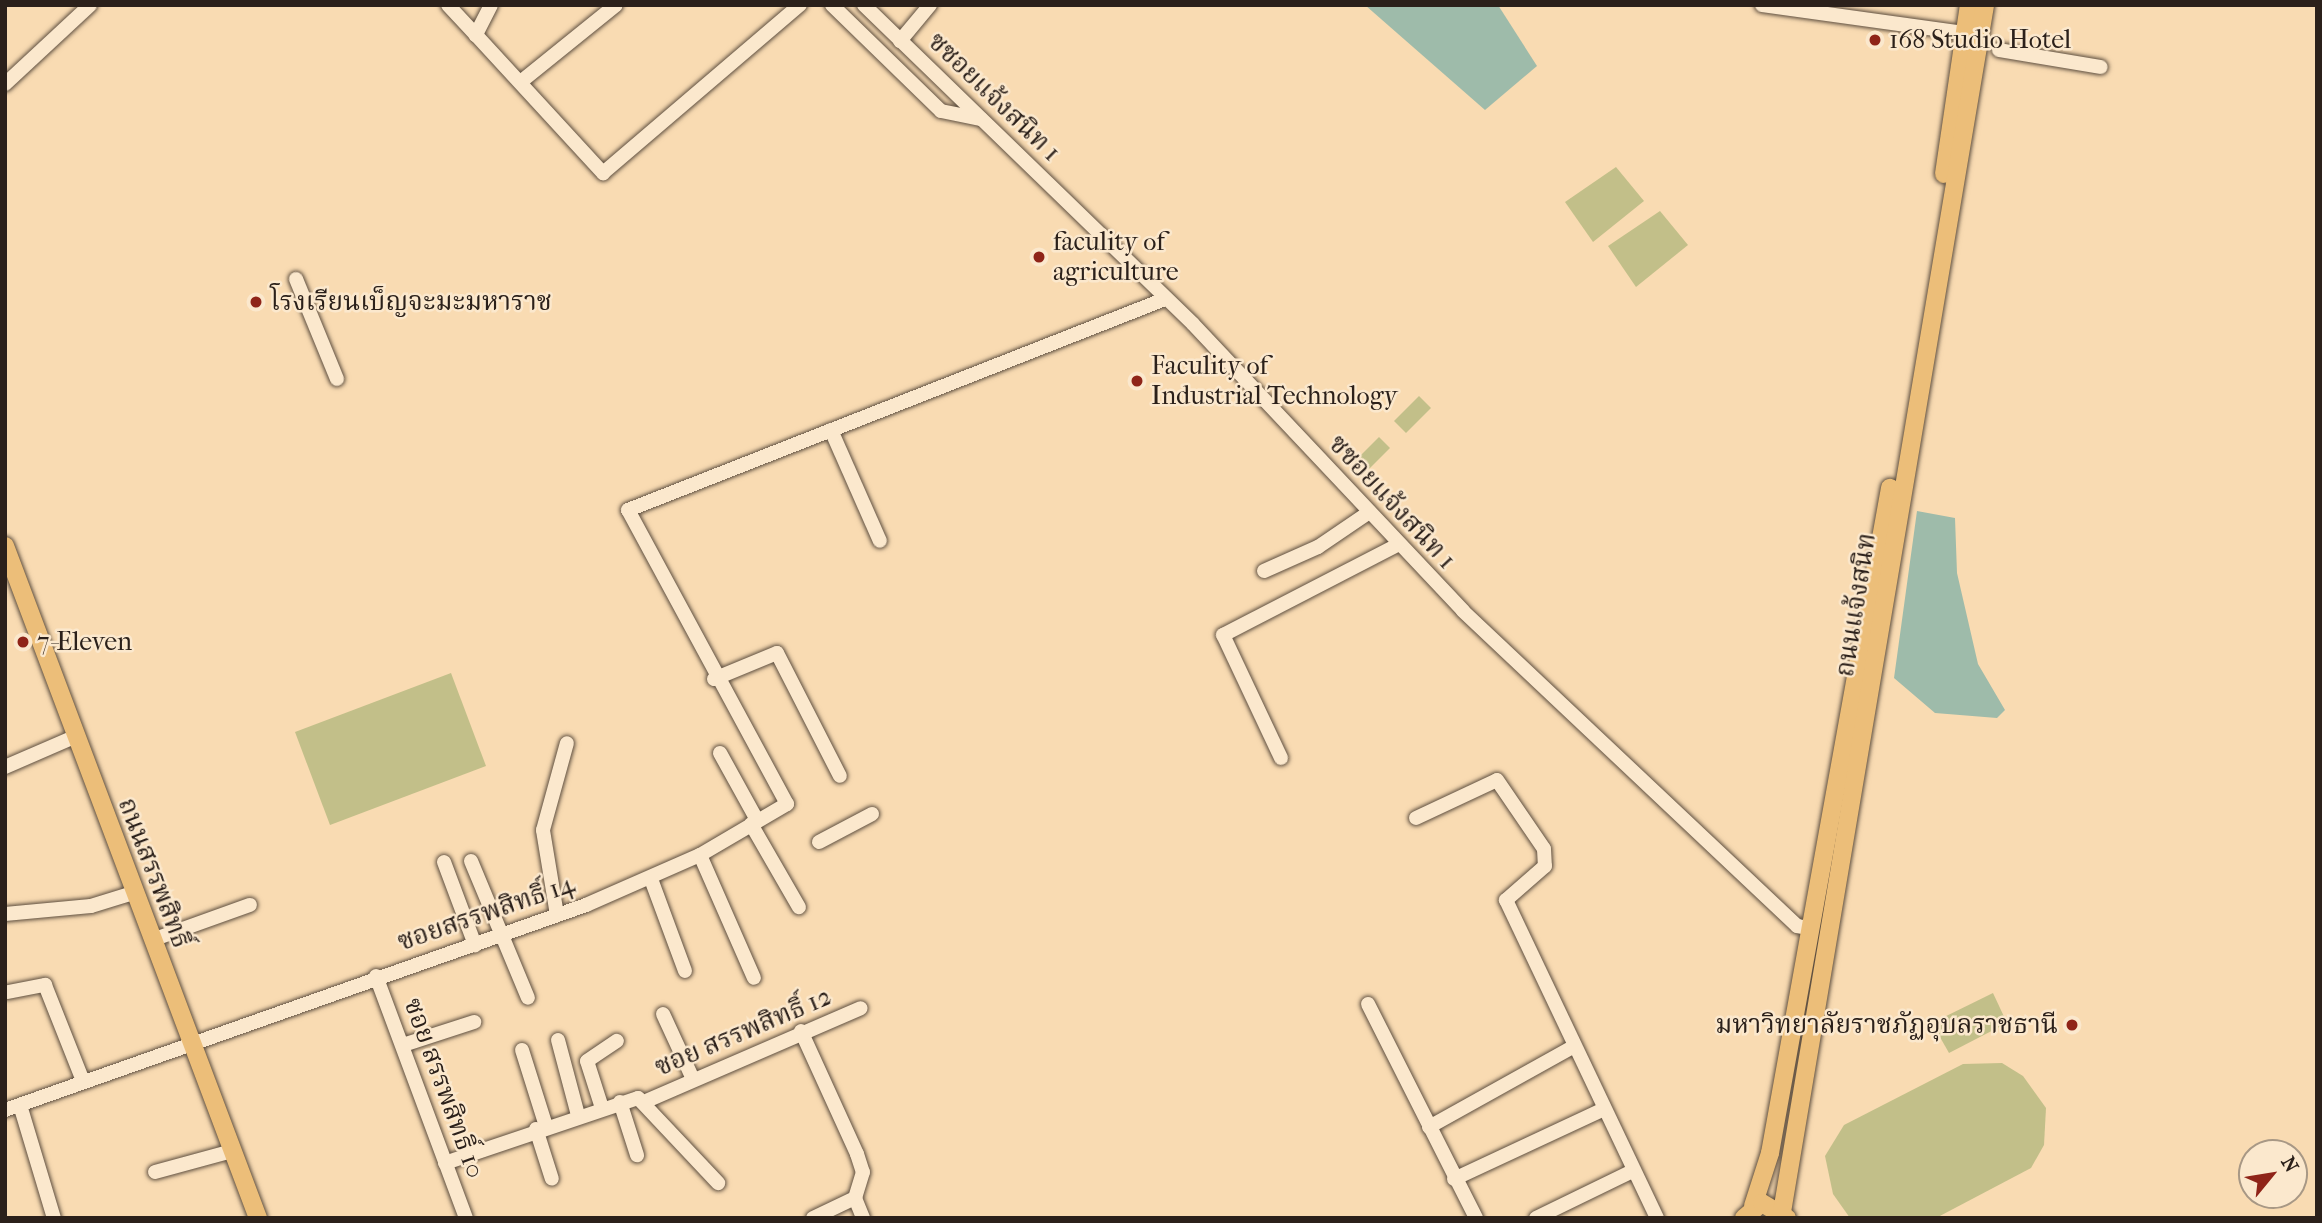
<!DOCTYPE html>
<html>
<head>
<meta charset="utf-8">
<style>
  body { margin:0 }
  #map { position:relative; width:2322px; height:1223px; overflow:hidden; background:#f9dbb2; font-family:"IM FELL French Canon","Noto Serif Thai",serif }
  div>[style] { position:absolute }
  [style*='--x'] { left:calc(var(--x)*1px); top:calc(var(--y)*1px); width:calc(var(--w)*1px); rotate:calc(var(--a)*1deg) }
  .green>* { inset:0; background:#c2bf89 }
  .water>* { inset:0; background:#9ebbaa }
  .roads { filter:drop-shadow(0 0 2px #5e4f40) drop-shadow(0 0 2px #5e4f40) }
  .minor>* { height:14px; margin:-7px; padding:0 7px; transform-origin:7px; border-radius:7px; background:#fbe8cd }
  .major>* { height:18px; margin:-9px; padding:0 9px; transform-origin:9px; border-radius:9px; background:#ecbe79 }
  .dots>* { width:19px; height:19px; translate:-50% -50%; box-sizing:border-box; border:4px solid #fbe8cd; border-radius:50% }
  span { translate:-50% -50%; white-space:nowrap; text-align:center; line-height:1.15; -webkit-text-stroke:5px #fbe8cd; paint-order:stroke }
  .poi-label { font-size:26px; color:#2b201a }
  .left { translate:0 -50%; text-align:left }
  .right { translate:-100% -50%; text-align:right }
  .street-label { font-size:26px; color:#2b201a }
  .frame { position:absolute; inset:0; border:7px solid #2b201a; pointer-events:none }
  .north { position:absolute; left:2238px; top:1139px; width:70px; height:70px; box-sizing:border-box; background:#fbe8cd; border:2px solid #a89885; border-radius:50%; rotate:60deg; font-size:19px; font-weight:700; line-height:28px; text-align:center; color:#2b201a }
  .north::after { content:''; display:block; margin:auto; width:24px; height:32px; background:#8f2418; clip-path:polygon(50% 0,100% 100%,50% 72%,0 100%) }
</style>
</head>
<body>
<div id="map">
  <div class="green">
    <i style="clip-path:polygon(1616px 167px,1644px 201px,1593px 242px,1565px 202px)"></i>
    <i style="clip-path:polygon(1660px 211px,1688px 245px,1636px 287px,1608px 246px)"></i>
    <i style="clip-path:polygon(1419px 396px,1431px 408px,1406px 433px,1394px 421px)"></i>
    <i style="clip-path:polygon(1379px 437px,1390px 448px,1365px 473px,1354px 462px)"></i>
    <i style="clip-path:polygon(451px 673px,486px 766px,330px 825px,295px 732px)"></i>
    <i style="clip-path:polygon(1993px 993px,2007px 1023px,1949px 1053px,1932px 1023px)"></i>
    <i style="clip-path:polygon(2002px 1063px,2023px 1076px,2046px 1108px,2044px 1145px,2031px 1168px,1936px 1218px,1850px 1218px,1833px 1194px,1825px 1156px,1844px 1125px,1963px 1064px)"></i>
  </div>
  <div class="water">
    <i style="clip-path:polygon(1365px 5px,1498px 5px,1537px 66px,1485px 110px)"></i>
    <i style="clip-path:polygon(1917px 511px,1955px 518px,1957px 573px,1978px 664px,2005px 710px,1997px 718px,1935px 713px,1894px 678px)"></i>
  </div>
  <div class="roads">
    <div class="minor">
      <i style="--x:448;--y:5;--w:41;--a:47"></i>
      <i style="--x:491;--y:5;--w:34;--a:117"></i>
      <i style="--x:476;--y:35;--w:188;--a:47.4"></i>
      <i style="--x:603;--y:173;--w:259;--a:-40.5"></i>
      <i style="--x:832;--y:5;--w:152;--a:44.2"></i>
      <i style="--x:941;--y:111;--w:41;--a:11.3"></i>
      <i style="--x:864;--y:5;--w:458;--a:44.1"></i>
      <i style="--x:1193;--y:324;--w:394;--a:46.7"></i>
      <i style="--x:1463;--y:611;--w:459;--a:43.3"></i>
      <i style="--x:1797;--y:926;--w:11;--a:10"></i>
      <i style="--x:1762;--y:5;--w:204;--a:7.9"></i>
      <i style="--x:900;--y:41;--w:47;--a:-50.2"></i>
      <i style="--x:1999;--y:50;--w:103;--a:9.5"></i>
      <i style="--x:523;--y:80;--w:119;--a:-38.9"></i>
      <i style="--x:5;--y:84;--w:116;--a:-42.9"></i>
      <i style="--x:296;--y:279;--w:108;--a:67.7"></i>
      <i style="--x:831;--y:430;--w:121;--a:66.2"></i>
      <i style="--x:1264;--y:571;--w:59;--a:-24"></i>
      <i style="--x:1318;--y:547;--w:60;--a:-34.2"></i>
      <i style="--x:714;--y:679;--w:68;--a:-22.4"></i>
      <i style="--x:777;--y:653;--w:138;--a:62.9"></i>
      <i style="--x:720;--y:753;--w:77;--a:61.1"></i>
      <i style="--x:1281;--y:758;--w:136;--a:-115.2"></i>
      <i style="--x:1223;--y:635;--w:196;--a:-27.3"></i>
      <i style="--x:5;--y:767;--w:75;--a:-23.5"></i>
      <i style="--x:1416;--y:818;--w:89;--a:-25.1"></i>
      <i style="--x:1497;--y:780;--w:83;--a:55.7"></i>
      <i style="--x:1544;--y:849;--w:17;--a:87"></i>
      <i style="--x:1545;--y:866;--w:52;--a:138.9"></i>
      <i style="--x:1506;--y:900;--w:352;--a:64.6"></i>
      <i style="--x:751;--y:824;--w:96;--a:60"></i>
      <i style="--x:819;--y:842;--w:60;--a:-27.8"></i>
      <i style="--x:700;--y:855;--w:134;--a:66.3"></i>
      <i style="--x:471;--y:861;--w:148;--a:67.4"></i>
      <i style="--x:444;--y:862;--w:89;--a:69.5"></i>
      <i style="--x:651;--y:879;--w:98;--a:69.7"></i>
      <i style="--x:5;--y:914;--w:86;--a:-5.3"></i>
      <i style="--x:91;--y:906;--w:44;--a:-17.2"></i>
      <i style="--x:557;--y:915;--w:86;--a:-99.4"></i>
      <i style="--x:543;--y:830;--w:90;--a:-74.6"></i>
      <i style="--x:152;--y:940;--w:104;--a:-19.7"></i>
      <i style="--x:376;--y:976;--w:258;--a:69.6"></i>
      <i style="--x:8;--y:992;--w:38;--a:-11"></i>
      <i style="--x:45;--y:985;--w:103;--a:68.4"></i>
      <i style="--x:1368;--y:1004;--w:240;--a:63.2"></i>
      <i style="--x:663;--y:1014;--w:69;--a:65.3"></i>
      <i style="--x:801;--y:1031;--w:135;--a:65.5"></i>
      <i style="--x:857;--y:1154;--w:19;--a:72"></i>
      <i style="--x:863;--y:1172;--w:27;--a:107"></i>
      <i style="--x:855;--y:1198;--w:22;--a:68"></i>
      <i style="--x:558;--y:1040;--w:78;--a:75.1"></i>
      <i style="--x:403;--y:1045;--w:75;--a:-17.9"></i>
      <i style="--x:522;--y:1050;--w:80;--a:72.5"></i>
      <i style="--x:620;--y:1102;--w:56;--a:72.2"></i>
      <i style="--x:644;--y:1102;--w:236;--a:-23.4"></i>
      <i style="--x:20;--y:1105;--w:118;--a:73.3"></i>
      <i style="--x:602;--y:1108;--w:49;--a:-107.7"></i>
      <i style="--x:587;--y:1061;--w:36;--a:-34"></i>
      <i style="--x:5;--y:1110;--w:616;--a:-19.43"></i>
      <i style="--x:586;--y:905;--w:124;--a:-23.7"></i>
      <i style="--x:700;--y:855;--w:101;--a:-30.4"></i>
      <i style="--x:787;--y:804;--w:334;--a:-118.4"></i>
      <i style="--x:628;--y:510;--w:577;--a:-21.45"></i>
      <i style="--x:1429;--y:1127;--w:165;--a:-29.1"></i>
      <i style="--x:536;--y:1129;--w:52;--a:72.3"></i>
      <i style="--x:445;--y:1163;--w:204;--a:-18.6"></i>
      <i style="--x:638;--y:1098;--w:117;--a:46.7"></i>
      <i style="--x:155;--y:1172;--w:80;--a:-15.3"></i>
      <i style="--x:1454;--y:1179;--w:163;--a:-25"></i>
      <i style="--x:813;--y:1218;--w:47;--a:-25.5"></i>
      <i style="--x:1536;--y:1218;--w:108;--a:-25.9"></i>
    </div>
    <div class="major">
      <i style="--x:1944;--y:174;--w:171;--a:-81.6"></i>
      <i style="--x:5;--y:546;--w:718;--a:69.37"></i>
      <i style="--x:1753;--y:1206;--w:56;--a:-72.2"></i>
      <i style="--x:1770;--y:1153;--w:676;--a:-79.77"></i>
      <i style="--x:1744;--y:1218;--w:23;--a:-40"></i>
      <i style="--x:1762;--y:1203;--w:29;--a:31"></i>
      <i style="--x:1781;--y:1218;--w:1230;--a:-80.45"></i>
    </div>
  </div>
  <div class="dots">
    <i style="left:1875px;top:40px;background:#8f2418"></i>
    <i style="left:1039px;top:257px;background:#8f2418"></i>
    <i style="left:256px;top:302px;background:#8f2418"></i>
    <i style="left:1137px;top:381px;background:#8f2418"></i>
    <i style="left:23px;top:642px;background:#8f2418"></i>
    <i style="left:2072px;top:1025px;background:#8f2418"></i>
  </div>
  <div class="poi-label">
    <span class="left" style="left:1889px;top:40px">168 Studio Hotel</span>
    <span class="left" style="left:1053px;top:257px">faculity of<br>agriculture</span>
    <span class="left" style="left:270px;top:302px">โรงเรียนเบ็ญจะมะมหาราช</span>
    <span class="left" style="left:1151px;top:381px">Faculity of<br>Industrial Technology</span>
    <span class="left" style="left:37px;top:642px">7-Eleven</span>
    <span class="right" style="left:2058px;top:1025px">มหาวิทยาลัยราชภัฏอุบลราชธานี</span>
  </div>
  <div class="street-label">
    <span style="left:994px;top:97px;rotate:44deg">ซซอยแจ้งสนิท 1</span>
    <span style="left:1392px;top:502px;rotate:47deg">ซซอยแจ้งสนิท 1</span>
    <span style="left:1856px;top:605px;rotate:-81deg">ถนนแจ้งสนิท</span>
    <span style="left:154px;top:873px;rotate:69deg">ถนนสรรพสิทธิ์</span>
    <span style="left:486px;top:913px;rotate:-19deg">ซอยสรรพสิทธิ์ 14</span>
    <span style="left:743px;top:1032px;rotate:-23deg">ซอย สรรพสิทธิ์ 12</span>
    <span style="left:444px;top:1088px;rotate:70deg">ซอย สรรพสิทธิ์ 10</span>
  </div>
  <div class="frame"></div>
  <div class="north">N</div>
</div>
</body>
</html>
